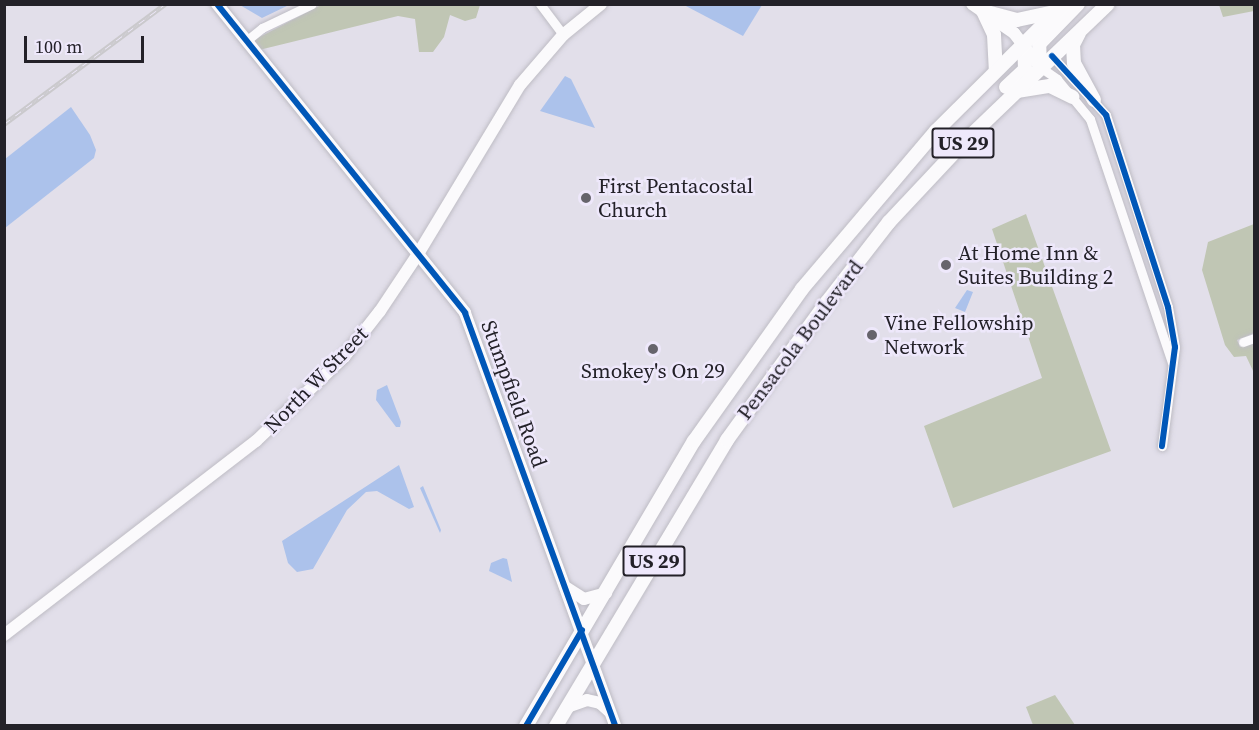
<!DOCTYPE html>
<html>
<head>
<meta charset="utf-8">
<style>
  body { margin:0 }
  #map { position:relative; width:1259px; height:730px; overflow:hidden; background:#e2dfea; font-family:"Source Serif 4",serif }
  div>[style] { position:absolute }
  [style*='--x'] { left:calc(var(--x)*1px); top:calc(var(--y)*1px); width:calc(var(--w)*1px); rotate:calc(var(--a)*1deg) }
  .green>* { inset:0; background:#c0c6b4 }
  .water>* { inset:0; background:#acc2eb }
  .roads { filter:drop-shadow(0 0 2px #bebcc4) drop-shadow(0 0 2px #bebcc4) }
  .street>* { height:9px; margin:-4.5px; padding:0 4.5px; transform-origin:4.5px; border-radius:4.5px; background:#fbfafc }
  .secondary>* { height:12px; margin:-6px; padding:0 6px; transform-origin:6px; border-radius:6px; background:#fbfafc }
  .primary>* { height:14px; margin:-7px; padding:0 7px; transform-origin:7px; border-radius:7px; background:#fbfafc }
  .rail>* { height:4.5px; margin-top:-2.25px; transform-origin:0; background:repeating-linear-gradient(90deg,#eee8fb 0 7px,#cac9cc 0 14px); box-sizing:border-box; border-block:2px solid #cac9cc }
  .cycleway>* { height:6px; margin:-3px; padding:0 3px; transform-origin:3px; border-radius:3px; background:#0057b8 }
  .dots>* { width:16px; height:16px; translate:-50% -50%; box-sizing:border-box; border:3px solid #eee8fb; border-radius:50% }
  span { translate:-50% -50%; white-space:nowrap; text-align:center; line-height:1.15; -webkit-text-stroke:5px #eee8fb; paint-order:stroke }
  .shield-label span { padding:2px 4px; background:#eee8fb; border:2px solid; border-radius:4px; -webkit-text-stroke-width:0 }
  .shield-label { font-size:20px; color:#232128; font-weight:700 }
  .poi-label { font-size:21px; color:#232128 }
  .left { translate:0 -50%; text-align:left }
  .street-label { font-size:21px; color:#232128 }
  .frame { position:absolute; inset:0; border:6px solid #232128; pointer-events:none }
  .scale { position:absolute; left:24px; top:36px; width:120px; height:27px; box-sizing:border-box; border:3px solid #232128; border-top:0; padding-left:8px; font-size:18px; line-height:21px; white-space:nowrap; color:#232128; -webkit-text-stroke:4px #eee8fb; paint-order:stroke }
</style>
</head>
<body>
<div id="map">
  <div class="green">
    <i style="clip-path:polygon(321px 5px,480px 5px,476px 18px,465px 21px,450px 15px,444px 37px,433px 52px,419px 52px,415px 19px,398px 16px,259px 50px,252px 41px)"></i>
    <i style="clip-path:polygon(1219px 5px,1254px 5px,1254px 11px,1223px 17px)"></i>
    <i style="clip-path:polygon(1026px 214px,1111px 451px,953px 508px,924px 426px,1042px 378px,992px 229px)"></i>
    <i style="clip-path:polygon(1254px 224px,1254px 333px,1237px 340px,1240px 347px,1254px 342px,1254px 373px,1246px 356px,1234px 357px,1225px 345px,1202px 270px,1208px 242px)"></i>
    <i style="clip-path:polygon(1055px 695px,1075px 725px,1033px 725px,1026px 707px)"></i>
  </div>
  <div class="water">
    <i style="clip-path:polygon(240px 5px,289px 5px,262px 18px)"></i>
    <i style="clip-path:polygon(684px 5px,762px 5px,743px 36px)"></i>
    <i style="clip-path:polygon(565px 76px,571px 79px,595px 128px,540px 111px)"></i>
    <i style="clip-path:polygon(71px 107px,90px 135px,96px 150px,94px 158px,5px 228px,5px 159px)"></i>
    <i style="clip-path:polygon(967px 290px,973px 292px,965px 312px,955px 308px)"></i>
    <i style="clip-path:polygon(387px 385px,401px 422px,400px 427px,396px 427px,376px 400px,377px 390px)"></i>
    <i style="clip-path:polygon(399px 465px,414px 507px,409px 509px,377px 491px,366px 492px,347px 510px,313px 569px,297px 572px,288px 563px,282px 541px)"></i>
    <i style="clip-path:polygon(423px 486px,441px 530px,440px 533px,420px 488px)"></i>
    <i style="clip-path:polygon(503px 558px,507px 559px,512px 582px,489px 571px,491px 563px)"></i>
  </div>
  <div class="roads">
    <div class="street">
      <i style="--x:540;--y:4;--w:39;--a:53"></i>
      <i style="--x:246;--y:41;--w:21;--a:-39"></i>
      <i style="--x:262;--y:28;--w:55;--a:-25.6"></i>
      <i style="--x:1052;--y:56;--w:80;--a:47.5"></i>
      <i style="--x:1106;--y:115;--w:202;--a:72.1"></i>
      <i style="--x:1168;--y:307;--w:41;--a:80.1"></i>
      <i style="--x:1175;--y:347;--w:100;--a:97.5"></i>
      <i style="--x:1040;--y:67;--w:21;--a:35"></i>
      <i style="--x:1057;--y:79;--w:52;--a:50.5"></i>
      <i style="--x:1090;--y:119;--w:257;--a:71.4"></i>
      <i style="--x:1243;--y:342;--w:12;--a:-20"></i>
    </div>
    <div class="secondary">
      <i style="--x:217;--y:4;--w:396;--a:51.2"></i>
      <i style="--x:465;--y:313;--w:439;--a:70"></i>
      <i style="--x:972;--y:4;--w:51;--a:34.6"></i>
      <i style="--x:1014;--y:33;--w:43;--a:52.6"></i>
      <i style="--x:567;--y:588;--w:20;--a:33"></i>
      <i style="--x:584;--y:599;--w:23;--a:-15"></i>
      <i style="--x:4;--y:635;--w:318;--a:-37.6"></i>
      <i style="--x:256;--y:441;--w:122;--a:-43.7"></i>
      <i style="--x:344;--y:357;--w:58;--a:-52"></i>
      <i style="--x:380;--y:311;--w:69;--a:-56.3"></i>
      <i style="--x:418;--y:254;--w:197;--a:-58.9"></i>
      <i style="--x:520;--y:85;--w:66;--a:-49.3"></i>
      <i style="--x:563;--y:35;--w:49;--a:-39.2"></i>
      <i style="--x:567;--y:707;--w:21;--a:-19"></i>
      <i style="--x:587;--y:700;--w:13;--a:13"></i>
      <i style="--x:600;--y:703;--w:12;--a:42"></i>
    </div>
    <div class="primary">
      <i style="--x:983;--y:11;--w:35;--a:15"></i>
      <i style="--x:1017;--y:20;--w:39;--a:-12"></i>
      <i style="--x:983;--y:11;--w:26;--a:65"></i>
      <i style="--x:994;--y:35;--w:35;--a:87"></i>
      <i style="--x:1079;--y:33;--w:13;--a:117"></i>
      <i style="--x:1073;--y:45;--w:18;--a:87"></i>
      <i style="--x:1074;--y:63;--w:42;--a:61.6"></i>
      <i style="--x:1040;--y:67;--w:23;--a:-92"></i>
      <i style="--x:1039;--y:44;--w:56;--a:-45.7"></i>
      <i style="--x:1006;--y:87;--w:26;--a:-43"></i>
      <i style="--x:1025;--y:69;--w:25;--a:-92"></i>
      <i style="--x:1017;--y:91;--w:33;--a:-9"></i>
      <i style="--x:1050;--y:86;--w:25;--a:26"></i>
      <i style="--x:526;--y:726;--w:331;--a:-59.5"></i>
      <i style="--x:694;--y:441;--w:186;--a:-54.6"></i>
      <i style="--x:802;--y:289;--w:207;--a:-49.7"></i>
      <i style="--x:936;--y:131;--w:180;--a:-44.8"></i>
      <i style="--x:556;--y:726;--w:333;--a:-59.1"></i>
      <i style="--x:727;--y:440;--w:170;--a:-54.1"></i>
      <i style="--x:827;--y:302;--w:101;--a:-52.2"></i>
      <i style="--x:889;--y:222;--w:110;--a:-46.8"></i>
      <i style="--x:964;--y:142;--w:199;--a:-43.8"></i>
    </div>
  </div>
  <div class="rail">
    <i style="--x:4;--y:124;--w:201;--a:-36.7"></i>
  </div>
  <div class="cycleway">
    <i style="--x:217;--y:4;--w:396;--a:51.2"></i>
    <i style="--x:465;--y:313;--w:439;--a:70"></i>
    <i style="--x:1052;--y:56;--w:80;--a:47.5"></i>
    <i style="--x:1106;--y:115;--w:202;--a:72.1"></i>
    <i style="--x:1168;--y:307;--w:41;--a:80.1"></i>
    <i style="--x:1175;--y:347;--w:100;--a:97.5"></i>
    <i style="--x:526;--y:726;--w:111;--a:-59.7"></i>
  </div>
  <div class="dots">
    <i style="left:586px;top:198px;background:#66646c"></i>
    <i style="left:946px;top:265px;background:#66646c"></i>
    <i style="left:872px;top:335px;background:#66646c"></i>
    <i style="left:653px;top:349px;background:#66646c"></i>
  </div>
  <div class="shield-label">
    <span style="left:963px;top:143px">US 29</span>
    <span style="left:654px;top:561px">US 29</span>
  </div>
  <div class="poi-label">
    <span class="left" style="left:598px;top:198px">First Pentacostal<br>Church</span>
    <span class="left" style="left:958px;top:265px">At Home Inn &amp;<br>Suites Building 2</span>
    <span class="left" style="left:884px;top:335px">Vine Fellowship<br>Network</span>
    <span style="left:653px;top:371px">Smokey's On 29</span>
  </div>
  <div class="street-label">
    <span style="left:800px;top:340px;rotate:-53deg">Pensacola Boulevard</span>
    <span style="left:316px;top:380px;rotate:-46deg">North W Street</span>
    <span style="left:514px;top:394px;rotate:70deg">Stumpfield Road</span>
  </div>
  <div class="frame"></div>
  <div class="scale">100 m</div>
</div>
</body>
</html>
